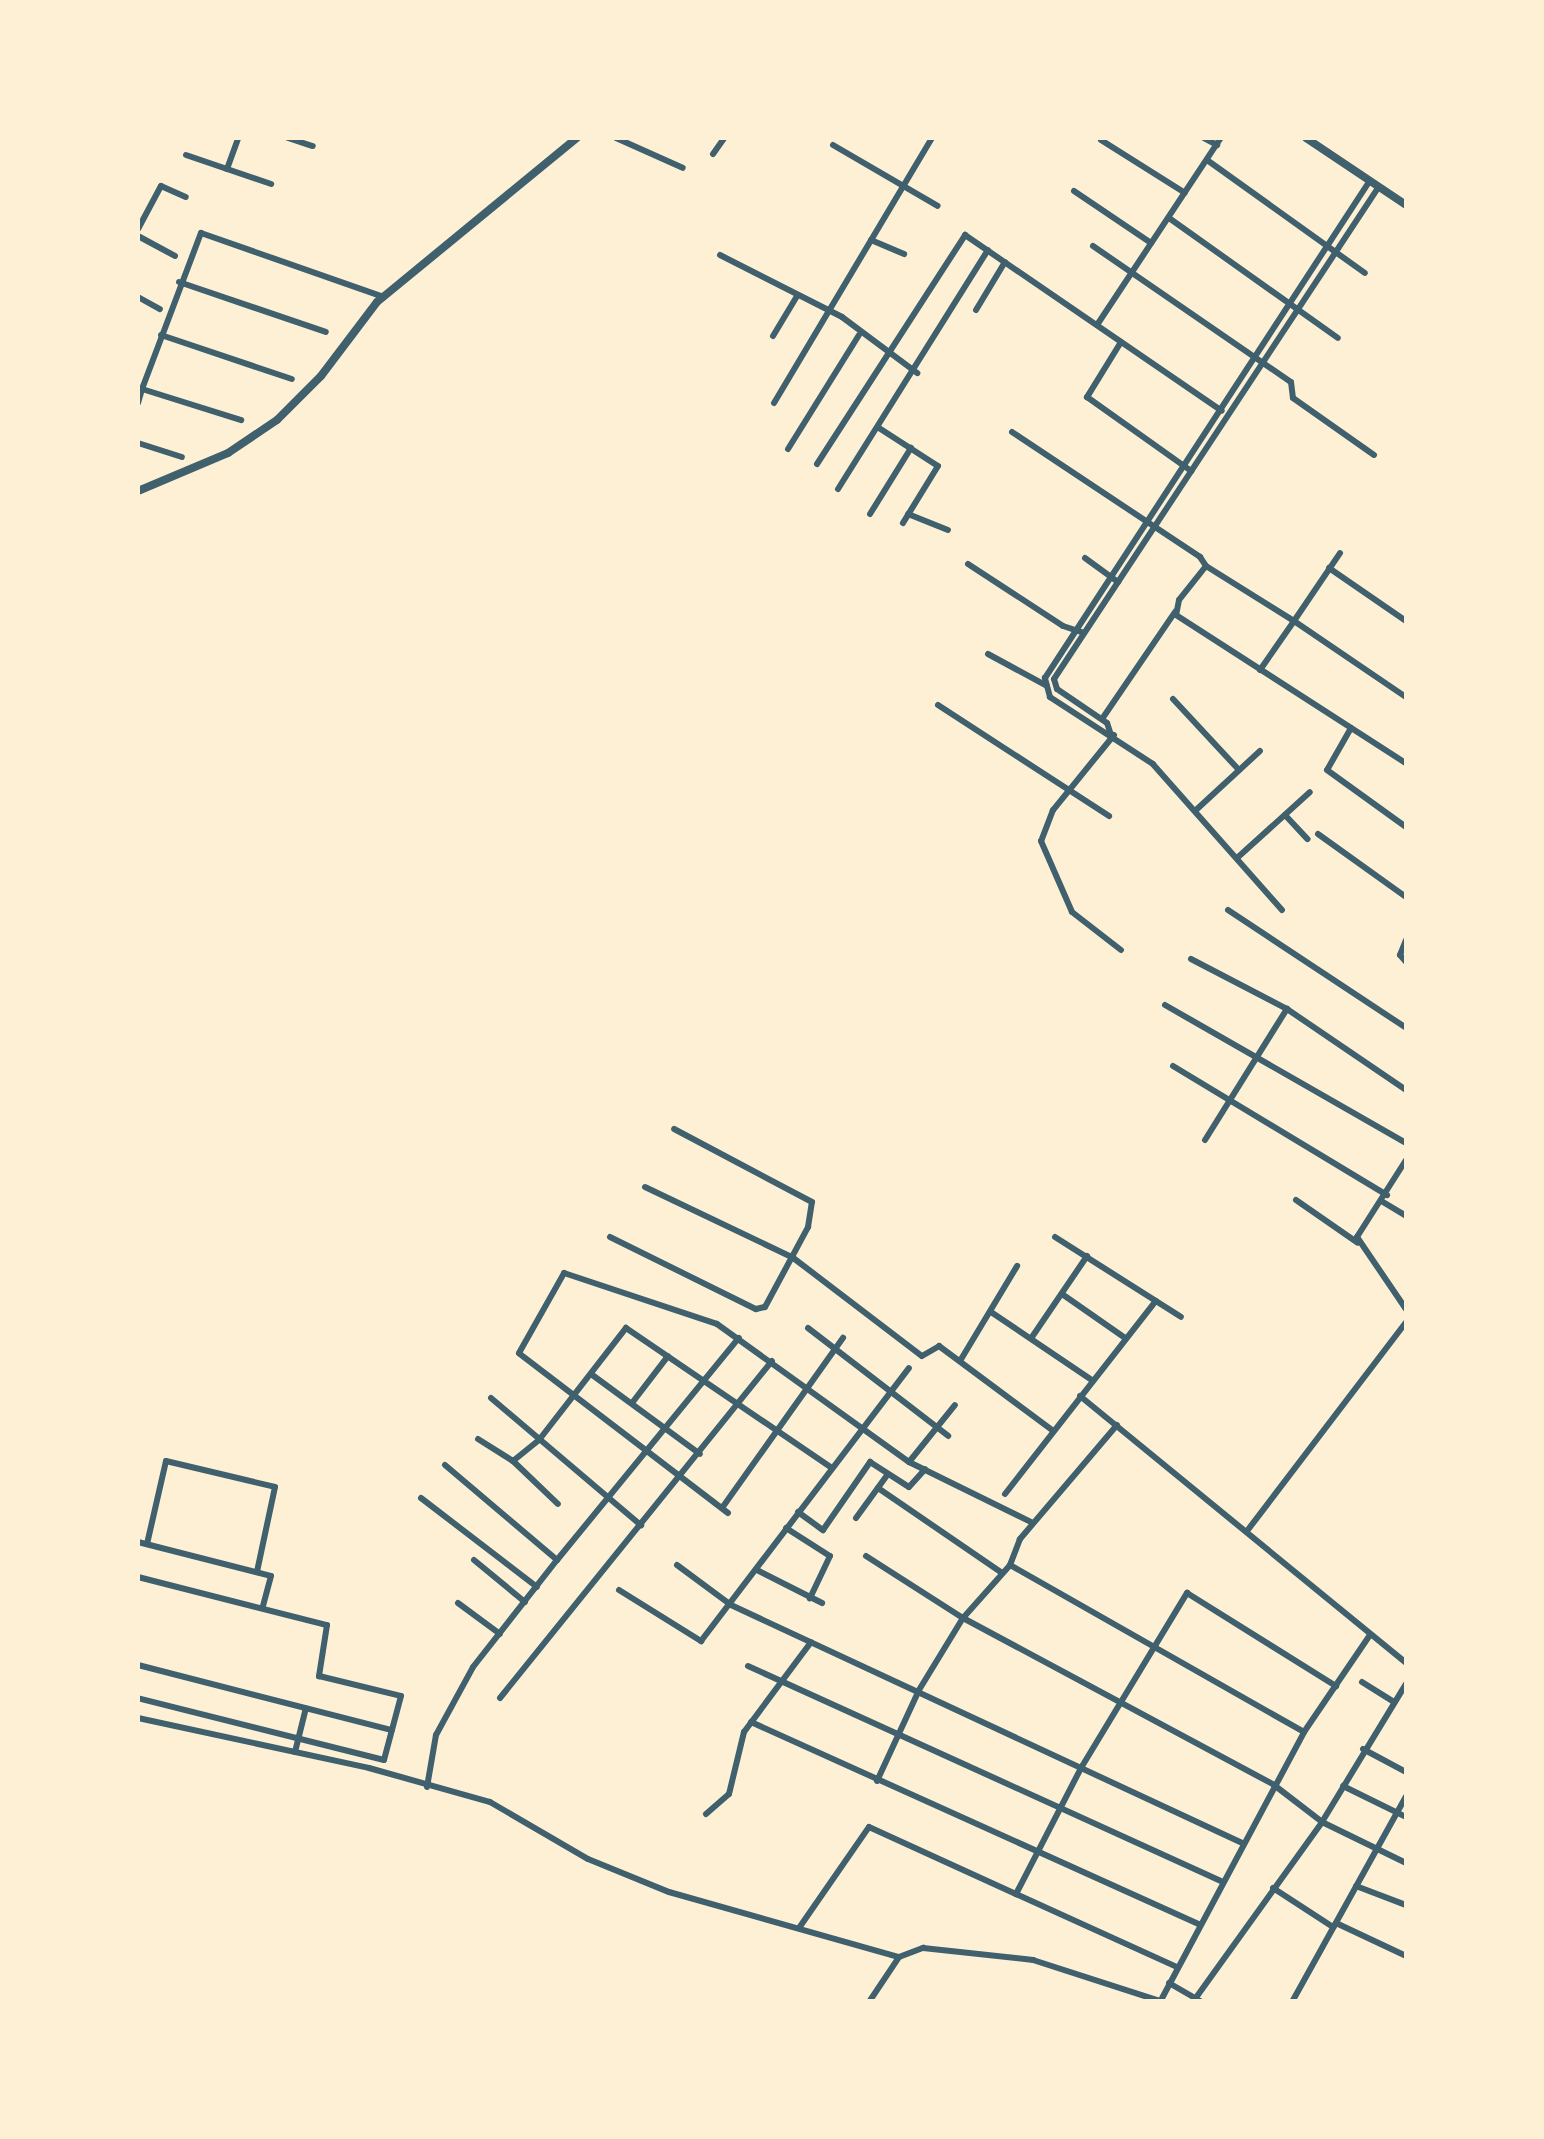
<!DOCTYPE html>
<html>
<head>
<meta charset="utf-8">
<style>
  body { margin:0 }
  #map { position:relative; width:1544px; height:2139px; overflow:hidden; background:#fdf0d5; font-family:Jost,sans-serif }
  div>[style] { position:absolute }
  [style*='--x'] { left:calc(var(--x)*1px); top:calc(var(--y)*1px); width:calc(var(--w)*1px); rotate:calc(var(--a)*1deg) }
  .minor>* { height:6px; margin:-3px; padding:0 3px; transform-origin:3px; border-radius:3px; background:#3f606c }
  .tertiary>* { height:8px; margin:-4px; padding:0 4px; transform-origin:4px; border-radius:4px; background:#3f606c }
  span { translate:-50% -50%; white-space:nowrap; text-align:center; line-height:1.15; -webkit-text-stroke:8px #fdf0d5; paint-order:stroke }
  .frame { position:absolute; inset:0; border:140px solid #fdf0d5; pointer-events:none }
</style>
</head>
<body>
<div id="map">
  <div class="minor">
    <i style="--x:288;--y:138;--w:26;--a:18"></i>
    <i style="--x:616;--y:138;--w:73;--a:24.1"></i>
    <i style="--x:1204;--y:138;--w:15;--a:28"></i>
    <i style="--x:1101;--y:140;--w:99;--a:32.2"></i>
    <i style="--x:833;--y:145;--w:121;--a:30.2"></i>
    <i style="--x:713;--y:154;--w:19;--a:-55"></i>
    <i style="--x:186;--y:155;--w:90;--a:18.8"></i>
    <i style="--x:1207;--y:160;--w:194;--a:35.6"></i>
    <i style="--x:227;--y:169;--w:33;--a:-70"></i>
    <i style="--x:1074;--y:191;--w:93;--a:34"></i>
    <i style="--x:1169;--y:218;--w:207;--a:35.4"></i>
    <i style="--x:138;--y:229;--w:49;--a:-61.9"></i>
    <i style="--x:161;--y:186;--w:27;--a:24"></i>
    <i style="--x:138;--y:236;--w:42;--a:28.4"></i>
    <i style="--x:871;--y:240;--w:36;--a:23"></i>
    <i style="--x:1093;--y:246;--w:240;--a:34.5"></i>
    <i style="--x:1291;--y:382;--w:16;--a:83"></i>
    <i style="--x:1293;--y:398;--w:99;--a:35.1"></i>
    <i style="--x:720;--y:255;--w:137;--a:26.9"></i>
    <i style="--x:842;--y:317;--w:94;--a:36.7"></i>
    <i style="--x:179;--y:282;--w:155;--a:18.8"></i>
    <i style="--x:138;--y:297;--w:25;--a:29"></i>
    <i style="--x:976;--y:310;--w:56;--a:-58.9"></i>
    <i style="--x:1097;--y:325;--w:224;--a:-56.5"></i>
    <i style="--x:161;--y:335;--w:138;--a:18.6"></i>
    <i style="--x:773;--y:336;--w:47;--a:-59"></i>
    <i style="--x:1121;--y:342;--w:65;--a:121.7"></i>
    <i style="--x:1087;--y:397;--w:128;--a:35.4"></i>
    <i style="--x:142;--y:389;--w:167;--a:-69.3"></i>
    <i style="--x:201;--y:233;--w:194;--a:19.3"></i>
    <i style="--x:138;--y:403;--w:15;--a:-74"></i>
    <i style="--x:142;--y:389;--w:104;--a:17.4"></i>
    <i style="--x:774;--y:403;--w:309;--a:-59.2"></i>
    <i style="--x:879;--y:428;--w:70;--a:32.8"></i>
    <i style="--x:938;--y:466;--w:67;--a:121.6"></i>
    <i style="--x:1012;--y:432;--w:226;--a:33.6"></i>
    <i style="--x:1200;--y:557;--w:11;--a:56"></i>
    <i style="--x:1206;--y:566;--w:43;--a:128.5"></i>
    <i style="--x:1179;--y:600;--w:15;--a:101"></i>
    <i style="--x:1176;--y:615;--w:274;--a:32.8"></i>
    <i style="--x:138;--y:443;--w:46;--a:17.7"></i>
    <i style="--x:788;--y:449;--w:134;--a:-58.1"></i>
    <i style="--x:817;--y:464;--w:273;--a:-57.1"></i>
    <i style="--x:965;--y:235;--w:311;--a:34.4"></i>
    <i style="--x:838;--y:489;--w:282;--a:-57.9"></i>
    <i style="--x:870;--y:514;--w:78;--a:-58.2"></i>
    <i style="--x:908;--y:514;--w:43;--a:21.8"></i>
    <i style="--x:1085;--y:558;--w:41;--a:36"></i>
    <i style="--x:968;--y:564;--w:113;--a:33.1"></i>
    <i style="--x:1063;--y:626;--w:22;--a:18"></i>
    <i style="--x:1206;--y:566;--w:104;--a:32"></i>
    <i style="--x:1294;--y:621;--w:82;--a:-55.9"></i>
    <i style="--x:1329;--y:568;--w:93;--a:34.5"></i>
    <i style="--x:988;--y:654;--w:67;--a:28.5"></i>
    <i style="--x:1260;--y:670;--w:60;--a:-55.2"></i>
    <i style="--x:1294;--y:621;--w:135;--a:34.2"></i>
    <i style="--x:1173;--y:699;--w:97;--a:47.1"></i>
    <i style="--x:938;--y:705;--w:204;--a:33"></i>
    <i style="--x:1102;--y:719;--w:130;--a:-55.7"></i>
    <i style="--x:1351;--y:728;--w:48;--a:119.7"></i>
    <i style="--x:1327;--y:770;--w:97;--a:35.8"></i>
    <i style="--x:1110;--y:732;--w:9;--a:-108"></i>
    <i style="--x:1107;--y:723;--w:60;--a:-145.8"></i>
    <i style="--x:1057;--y:689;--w:10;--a:-107"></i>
    <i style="--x:1054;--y:679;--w:588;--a:-56.58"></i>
    <i style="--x:1114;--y:735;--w:97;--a:129.1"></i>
    <i style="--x:1053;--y:810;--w:33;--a:111"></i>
    <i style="--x:1041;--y:841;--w:77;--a:66.4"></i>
    <i style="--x:1072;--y:912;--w:62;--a:37.8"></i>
    <i style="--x:1196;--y:810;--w:87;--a:-42.7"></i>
    <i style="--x:1285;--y:815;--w:33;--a:47"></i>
    <i style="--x:1318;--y:834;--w:108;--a:35.6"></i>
    <i style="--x:1237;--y:858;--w:98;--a:-42.1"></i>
    <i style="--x:1228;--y:910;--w:214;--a:33.5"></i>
    <i style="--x:1282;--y:910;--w:195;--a:-131.5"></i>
    <i style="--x:1153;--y:764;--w:123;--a:-147"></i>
    <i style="--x:1050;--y:697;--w:20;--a:-105"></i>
    <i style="--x:1045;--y:678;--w:592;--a:-56.85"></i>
    <i style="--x:1406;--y:940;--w:16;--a:112"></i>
    <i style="--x:1400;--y:955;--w:9;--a:49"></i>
    <i style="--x:1191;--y:959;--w:108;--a:27.5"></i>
    <i style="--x:1287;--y:1009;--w:144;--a:34.2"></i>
    <i style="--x:1165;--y:1005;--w:278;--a:29.8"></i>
    <i style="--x:1173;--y:1066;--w:250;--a:31.1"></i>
    <i style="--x:1205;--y:1140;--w:155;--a:-58"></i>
    <i style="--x:1406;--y:1160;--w:91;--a:122.5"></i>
    <i style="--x:1357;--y:1237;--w:87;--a:55.8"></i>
    <i style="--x:645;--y:1187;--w:163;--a:25.5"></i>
    <i style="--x:792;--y:1257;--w:163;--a:37.3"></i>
    <i style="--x:922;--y:1356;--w:20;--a:-30"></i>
    <i style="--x:939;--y:1346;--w:141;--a:36.6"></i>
    <i style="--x:1296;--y:1200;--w:75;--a:34.7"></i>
    <i style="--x:1383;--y:1202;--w:27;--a:31"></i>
    <i style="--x:610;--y:1237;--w:163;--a:26.3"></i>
    <i style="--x:756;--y:1309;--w:9;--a:-13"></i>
    <i style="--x:765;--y:1307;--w:91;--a:-61.7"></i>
    <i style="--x:808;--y:1227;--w:25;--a:-81"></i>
    <i style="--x:812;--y:1202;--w:156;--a:-152.1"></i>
    <i style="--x:1055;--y:1237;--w:149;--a:32.4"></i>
    <i style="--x:1062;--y:1294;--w:77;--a:34.9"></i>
    <i style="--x:991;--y:1312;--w:122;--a:34"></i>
    <i style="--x:808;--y:1328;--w:177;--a:37.6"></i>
    <i style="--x:1032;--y:1337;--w:98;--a:-55.8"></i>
    <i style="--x:960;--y:1361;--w:111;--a:-59"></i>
    <i style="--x:591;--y:1374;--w:135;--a:36.3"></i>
    <i style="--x:1080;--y:1396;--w:421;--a:39.3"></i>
    <i style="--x:491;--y:1398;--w:197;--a:40.3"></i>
    <i style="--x:632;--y:1403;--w:59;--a:-52.5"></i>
    <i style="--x:1117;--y:1425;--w:150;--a:130.4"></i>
    <i style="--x:1020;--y:1539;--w:28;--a:111"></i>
    <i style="--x:1010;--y:1565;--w:338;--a:29.6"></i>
    <i style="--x:478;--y:1439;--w:41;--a:32.2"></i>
    <i style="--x:513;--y:1461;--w:62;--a:43.7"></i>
    <i style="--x:513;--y:1461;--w:33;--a:-39"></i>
    <i style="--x:539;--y:1440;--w:142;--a:-52.2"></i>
    <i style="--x:626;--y:1328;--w:249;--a:34.2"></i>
    <i style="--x:909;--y:1462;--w:73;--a:-51.1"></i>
    <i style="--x:445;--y:1465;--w:147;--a:40.3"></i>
    <i style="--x:557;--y:1560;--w:287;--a:-50.7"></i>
    <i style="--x:878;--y:1488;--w:150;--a:34.4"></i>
    <i style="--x:1005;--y:1494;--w:245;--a:-52"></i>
    <i style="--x:421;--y:1498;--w:146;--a:37.5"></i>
    <i style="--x:722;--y:1508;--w:209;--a:-54.6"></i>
    <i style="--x:798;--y:1512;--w:31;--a:36"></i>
    <i style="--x:823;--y:1530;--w:83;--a:-55.3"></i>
    <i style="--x:870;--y:1462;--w:46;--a:32.7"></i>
    <i style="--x:909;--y:1487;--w:24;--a:-48"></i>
    <i style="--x:728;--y:1513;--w:263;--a:-142.6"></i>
    <i style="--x:519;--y:1353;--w:92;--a:-60.6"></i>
    <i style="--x:564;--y:1273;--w:161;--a:18.4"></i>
    <i style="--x:717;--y:1324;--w:236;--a:35.7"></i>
    <i style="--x:909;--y:1462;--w:138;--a:26.2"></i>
    <i style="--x:856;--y:1518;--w:54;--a:-54"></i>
    <i style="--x:786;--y:1528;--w:52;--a:32.5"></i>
    <i style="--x:830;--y:1556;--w:47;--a:115.5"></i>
    <i style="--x:1247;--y:1531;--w:263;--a:-52.7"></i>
    <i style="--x:138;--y:1542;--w:137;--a:14.3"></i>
    <i style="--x:271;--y:1576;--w:31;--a:105"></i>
    <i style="--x:147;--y:1544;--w:85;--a:-77.1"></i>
    <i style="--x:166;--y:1461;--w:112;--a:13.4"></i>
    <i style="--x:275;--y:1487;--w:87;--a:102"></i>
    <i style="--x:866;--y:1556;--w:115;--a:32.6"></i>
    <i style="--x:963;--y:1618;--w:353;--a:28.2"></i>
    <i style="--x:1274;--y:1785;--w:61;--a:37.6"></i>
    <i style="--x:1322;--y:1822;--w:162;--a:-58.7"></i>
    <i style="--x:474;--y:1560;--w:66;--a:39.5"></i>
    <i style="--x:677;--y:1565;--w:67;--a:36.5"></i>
    <i style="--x:731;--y:1605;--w:564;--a:24.97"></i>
    <i style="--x:757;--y:1570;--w:73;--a:26.9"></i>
    <i style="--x:138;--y:1577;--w:195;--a:14.3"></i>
    <i style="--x:327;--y:1625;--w:52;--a:98.9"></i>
    <i style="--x:319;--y:1676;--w:84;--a:13.7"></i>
    <i style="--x:401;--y:1696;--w:66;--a:104.9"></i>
    <i style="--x:384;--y:1760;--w:254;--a:-165.9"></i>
    <i style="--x:619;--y:1590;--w:97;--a:31.9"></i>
    <i style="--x:701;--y:1641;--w:343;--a:-52.7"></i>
    <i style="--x:458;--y:1603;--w:52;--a:36.4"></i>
    <i style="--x:138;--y:1665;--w:262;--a:14.4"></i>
    <i style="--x:748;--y:1666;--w:520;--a:24.44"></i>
    <i style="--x:1362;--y:1682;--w:38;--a:32"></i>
    <i style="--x:500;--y:1698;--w:433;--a:-51.1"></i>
    <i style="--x:138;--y:1718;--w:236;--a:12.2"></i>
    <i style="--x:369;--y:1768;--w:126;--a:15.7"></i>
    <i style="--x:490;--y:1802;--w:113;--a:30.2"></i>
    <i style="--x:588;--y:1859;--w:87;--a:22.2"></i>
    <i style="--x:669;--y:1892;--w:239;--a:15.8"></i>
    <i style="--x:751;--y:1722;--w:491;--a:24.3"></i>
    <i style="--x:1363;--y:1749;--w:49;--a:28.1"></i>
    <i style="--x:295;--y:1752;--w:45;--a:-76"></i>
    <i style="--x:877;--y:1781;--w:100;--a:-65.2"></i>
    <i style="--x:919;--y:1690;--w:84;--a:-58.6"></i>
    <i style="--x:963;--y:1618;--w:71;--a:-48.4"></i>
    <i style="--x:1343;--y:1786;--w:70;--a:26.2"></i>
    <i style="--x:427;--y:1787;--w:53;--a:-80.2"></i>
    <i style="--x:436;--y:1735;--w:77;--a:-61.4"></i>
    <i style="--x:473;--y:1667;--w:136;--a:-51.9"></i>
    <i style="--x:706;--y:1814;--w:30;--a:-41"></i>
    <i style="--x:729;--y:1794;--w:64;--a:-76.4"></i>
    <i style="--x:744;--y:1732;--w:112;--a:-53.3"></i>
    <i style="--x:1356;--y:1886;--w:53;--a:20.8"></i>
    <i style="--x:1273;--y:1888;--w:72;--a:33"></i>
    <i style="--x:1016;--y:1894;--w:177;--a:24.4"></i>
    <i style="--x:1336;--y:1923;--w:77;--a:25.2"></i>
    <i style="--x:799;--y:1928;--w:123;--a:-55.3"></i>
    <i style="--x:869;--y:1827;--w:162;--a:24.5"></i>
    <i style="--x:1016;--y:1894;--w:142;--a:-62.7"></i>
    <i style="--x:1081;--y:1768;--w:205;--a:-58.8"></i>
    <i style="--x:1187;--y:1593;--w:176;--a:32"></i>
    <i style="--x:1169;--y:1983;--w:38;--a:30"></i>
    <i style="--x:1195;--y:1999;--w:218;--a:-54.3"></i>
    <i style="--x:1322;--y:1822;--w:93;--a:26"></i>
    <i style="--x:869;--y:2002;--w:54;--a:-56.3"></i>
    <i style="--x:899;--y:1957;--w:26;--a:-21"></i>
    <i style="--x:923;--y:1948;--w:111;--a:6.2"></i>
    <i style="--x:1033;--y:1960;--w:133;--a:17.9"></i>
    <i style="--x:1160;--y:2002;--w:306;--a:-61.9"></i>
    <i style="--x:1304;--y:1732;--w:117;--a:-55.8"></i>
    <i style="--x:1292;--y:2002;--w:235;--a:-61"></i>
  </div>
  <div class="tertiary">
    <i style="--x:1306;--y:138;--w:120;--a:33.8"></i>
    <i style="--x:138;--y:491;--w:98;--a:-22.9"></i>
    <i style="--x:228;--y:453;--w:59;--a:-34"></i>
    <i style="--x:277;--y:420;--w:62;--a:-45"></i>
    <i style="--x:321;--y:376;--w:93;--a:-52.9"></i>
    <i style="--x:377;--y:302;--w:259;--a:-39.4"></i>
  </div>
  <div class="frame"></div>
</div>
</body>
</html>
